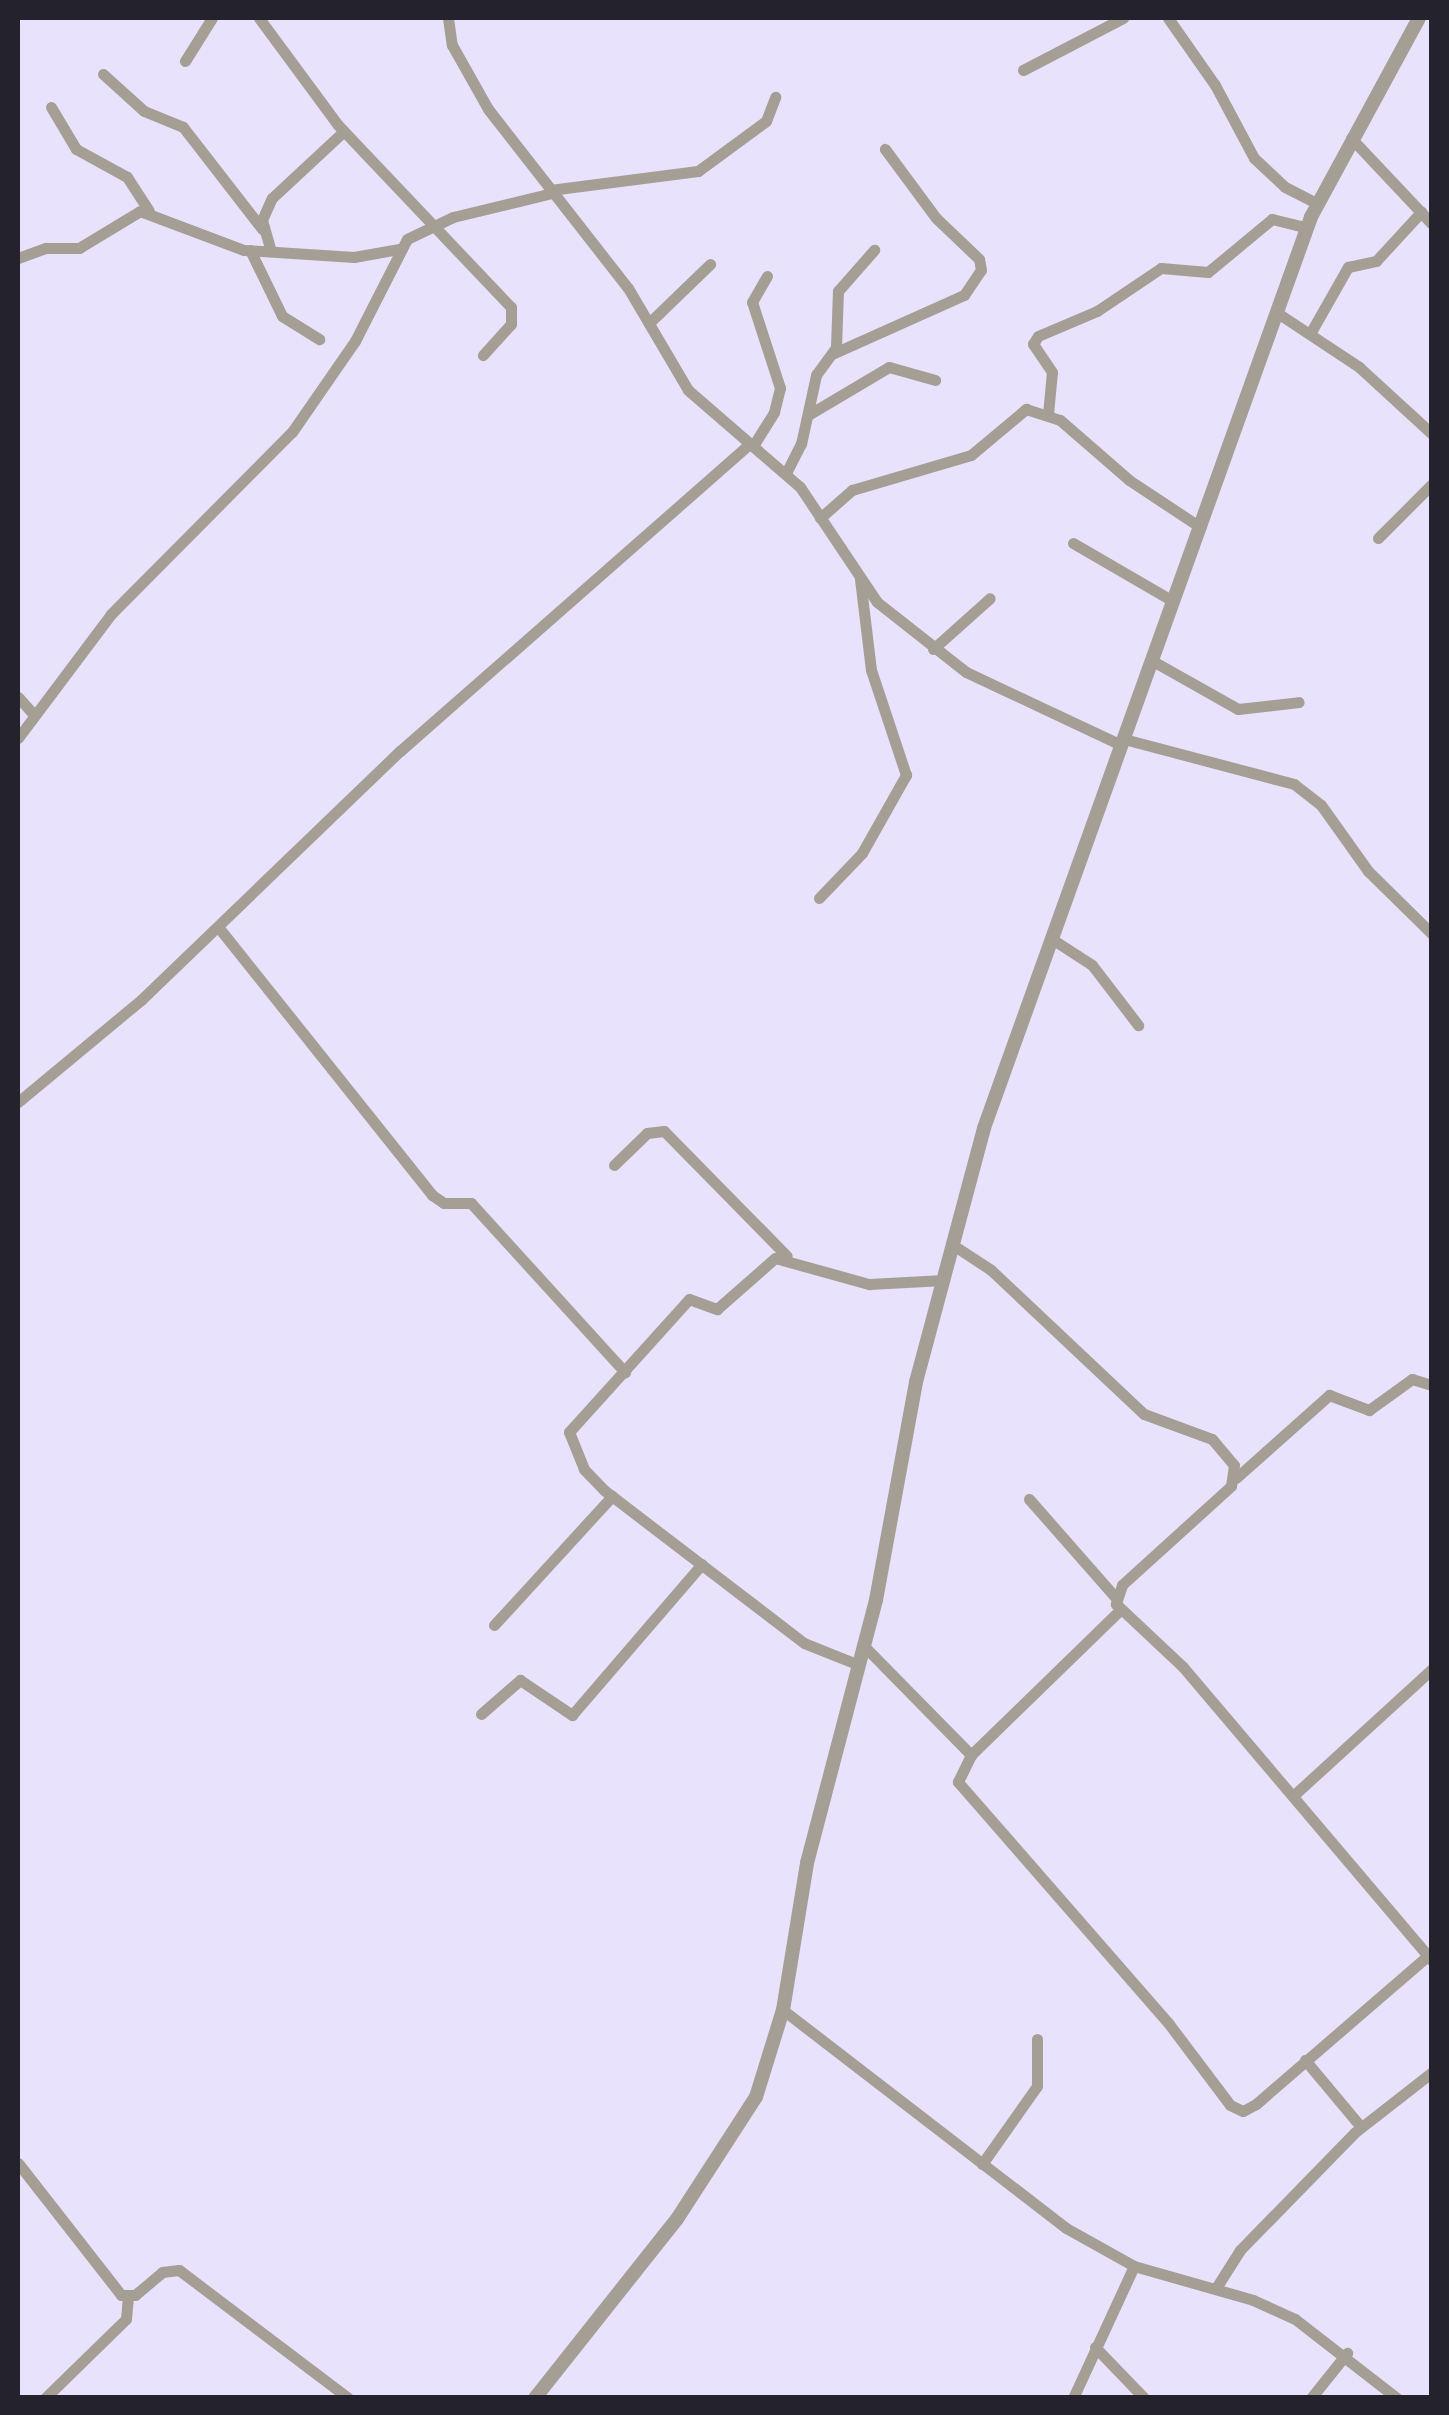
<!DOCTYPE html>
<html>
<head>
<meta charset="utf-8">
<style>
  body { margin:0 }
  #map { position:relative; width:1449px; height:2415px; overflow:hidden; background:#e8e2fd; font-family:Cabin,sans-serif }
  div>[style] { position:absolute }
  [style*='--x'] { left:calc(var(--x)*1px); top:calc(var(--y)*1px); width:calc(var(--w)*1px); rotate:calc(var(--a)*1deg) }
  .minor>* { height:11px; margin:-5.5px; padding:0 5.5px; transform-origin:5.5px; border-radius:5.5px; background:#a59e94 }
  .tertiary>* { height:14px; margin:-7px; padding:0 7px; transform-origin:7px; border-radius:7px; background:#a59e94 }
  span { translate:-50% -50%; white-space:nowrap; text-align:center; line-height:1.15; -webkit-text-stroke:8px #fff; paint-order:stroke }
  .frame { position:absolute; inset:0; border:20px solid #24222c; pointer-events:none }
</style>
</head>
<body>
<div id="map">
  <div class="minor">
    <i style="--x:259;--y:18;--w:133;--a:53.6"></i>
    <i style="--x:338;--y:125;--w:251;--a:46.5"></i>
    <i style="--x:511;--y:307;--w:17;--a:90"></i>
    <i style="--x:511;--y:324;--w:42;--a:132.1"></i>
    <i style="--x:448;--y:18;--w:27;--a:82"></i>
    <i style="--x:452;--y:45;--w:73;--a:60.6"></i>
    <i style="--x:488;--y:109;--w:227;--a:52"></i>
    <i style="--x:628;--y:288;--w:118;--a:59.5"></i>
    <i style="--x:688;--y:390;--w:148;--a:40.9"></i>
    <i style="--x:800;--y:487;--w:138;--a:56.2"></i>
    <i style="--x:877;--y:602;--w:113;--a:38.2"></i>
    <i style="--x:966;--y:672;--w:171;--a:25.2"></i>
    <i style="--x:1168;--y:18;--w:82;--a:55"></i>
    <i style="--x:1215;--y:85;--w:83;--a:61.9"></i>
    <i style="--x:1254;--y:158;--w:42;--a:43.1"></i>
    <i style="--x:1285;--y:187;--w:37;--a:27"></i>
    <i style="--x:185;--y:61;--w:51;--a:-57.9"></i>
    <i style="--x:1023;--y:70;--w:113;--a:-27.5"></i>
    <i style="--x:103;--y:74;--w:55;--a:42.1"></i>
    <i style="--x:144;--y:111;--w:42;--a:22.3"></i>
    <i style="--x:183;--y:127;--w:129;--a:52.2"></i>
    <i style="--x:51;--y:107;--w:49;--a:59.2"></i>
    <i style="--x:76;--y:149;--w:58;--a:28.8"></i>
    <i style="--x:127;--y:177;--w:40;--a:57.1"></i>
    <i style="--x:1351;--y:138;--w:118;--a:46.7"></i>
    <i style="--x:550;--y:190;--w:149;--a:-7.3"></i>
    <i style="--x:698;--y:171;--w:84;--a:-36.3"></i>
    <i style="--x:766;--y:121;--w:26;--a:-69"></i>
    <i style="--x:270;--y:248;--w:29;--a:-106"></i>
    <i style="--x:262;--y:220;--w:24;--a:-66"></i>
    <i style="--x:272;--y:198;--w:98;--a:-42.9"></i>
    <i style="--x:250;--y:250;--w:73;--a:64.1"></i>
    <i style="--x:282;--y:316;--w:44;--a:31.9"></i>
    <i style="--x:18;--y:258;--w:30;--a:-20"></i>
    <i style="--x:46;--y:248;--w:33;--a:0"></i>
    <i style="--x:79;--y:248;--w:71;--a:-31.2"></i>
    <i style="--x:140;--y:211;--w:111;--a:20.6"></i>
    <i style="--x:244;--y:250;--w:110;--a:3.6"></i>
    <i style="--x:354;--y:257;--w:46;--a:-10.1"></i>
    <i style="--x:1276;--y:312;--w:100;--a:33.5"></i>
    <i style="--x:1359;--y:367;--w:99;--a:42.5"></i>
    <i style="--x:649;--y:323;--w:85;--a:-44"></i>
    <i style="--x:1311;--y:332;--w:75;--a:-60.4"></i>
    <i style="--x:1348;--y:267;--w:29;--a:-12"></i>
    <i style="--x:1376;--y:261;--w:67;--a:-47.4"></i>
    <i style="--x:832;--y:354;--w:145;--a:-24.1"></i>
    <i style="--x:964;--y:295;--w:30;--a:-56"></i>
    <i style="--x:981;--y:270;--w:11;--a:-100"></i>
    <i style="--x:979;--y:259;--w:59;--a:-136.4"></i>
    <i style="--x:936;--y:218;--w:86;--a:-126.5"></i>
    <i style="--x:1048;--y:414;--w:42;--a:-84.6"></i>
    <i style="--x:1052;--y:372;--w:34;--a:-124"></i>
    <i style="--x:1033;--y:344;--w:9;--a:-58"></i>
    <i style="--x:1038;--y:336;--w:64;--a:-23"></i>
    <i style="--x:1097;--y:311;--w:77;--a:-33.9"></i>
    <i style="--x:1161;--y:268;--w:47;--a:4.9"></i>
    <i style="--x:1208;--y:272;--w:83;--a:-39.6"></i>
    <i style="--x:1272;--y:219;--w:36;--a:14"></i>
    <i style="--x:808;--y:415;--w:94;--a:-30.7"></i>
    <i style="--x:889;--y:367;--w:48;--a:15.8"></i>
    <i style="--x:753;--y:446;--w:40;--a:-58"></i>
    <i style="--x:774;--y:412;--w:25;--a:-76"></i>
    <i style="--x:780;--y:388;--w:90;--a:-108"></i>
    <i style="--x:752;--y:302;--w:30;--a:-60"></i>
    <i style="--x:786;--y:473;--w:33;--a:-63"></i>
    <i style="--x:801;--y:444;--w:71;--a:-77.7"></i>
    <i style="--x:816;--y:375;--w:34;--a:-54"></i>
    <i style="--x:836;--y:347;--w:56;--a:-88"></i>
    <i style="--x:838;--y:291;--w:55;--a:-48.7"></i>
    <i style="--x:820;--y:518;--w:43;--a:-41.2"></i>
    <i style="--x:852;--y:490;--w:124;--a:-16.4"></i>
    <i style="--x:971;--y:455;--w:72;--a:-39.9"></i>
    <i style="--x:1026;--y:409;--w:36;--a:18"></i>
    <i style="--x:1060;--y:420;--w:91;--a:41"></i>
    <i style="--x:1129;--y:480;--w:82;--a:33.5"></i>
    <i style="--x:1378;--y:538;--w:76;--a:-45"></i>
    <i style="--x:1073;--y:543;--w:113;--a:30.2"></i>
    <i style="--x:933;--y:649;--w:76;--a:-41.8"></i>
    <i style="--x:1151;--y:660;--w:100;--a:29.4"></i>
    <i style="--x:1238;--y:709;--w:61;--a:-6.5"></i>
    <i style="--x:18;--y:697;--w:24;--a:48"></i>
    <i style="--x:18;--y:738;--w:155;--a:-53.1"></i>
    <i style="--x:111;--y:614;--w:257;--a:-45.2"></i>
    <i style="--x:292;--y:432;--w:111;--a:-55.3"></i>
    <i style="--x:355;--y:341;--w:114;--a:-63"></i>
    <i style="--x:407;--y:239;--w:51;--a:-25.6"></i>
    <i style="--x:453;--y:217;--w:102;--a:-13.6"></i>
    <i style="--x:1124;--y:739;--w:176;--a:14.8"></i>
    <i style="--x:1294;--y:784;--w:34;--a:38"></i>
    <i style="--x:1321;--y:805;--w:81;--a:54.5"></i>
    <i style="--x:1368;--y:871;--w:90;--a:44.5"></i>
    <i style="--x:819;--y:898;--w:62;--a:-46.3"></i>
    <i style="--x:862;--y:853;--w:90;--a:-60.6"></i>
    <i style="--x:906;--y:775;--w:111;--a:-108.4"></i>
    <i style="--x:871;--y:670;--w:92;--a:-96.9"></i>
    <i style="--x:219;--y:928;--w:342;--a:51.4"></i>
    <i style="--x:432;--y:1195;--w:14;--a:34"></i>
    <i style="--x:444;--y:1203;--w:27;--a:0"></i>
    <i style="--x:471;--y:1203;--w:229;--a:47.7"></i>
    <i style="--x:1055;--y:941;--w:44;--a:33"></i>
    <i style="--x:1092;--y:965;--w:76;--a:52.5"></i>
    <i style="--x:18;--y:1102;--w:161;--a:-39.7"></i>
    <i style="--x:142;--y:999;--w:358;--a:-43.9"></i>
    <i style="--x:400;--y:751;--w:466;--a:-41.3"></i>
    <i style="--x:614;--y:1165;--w:46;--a:-44.1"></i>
    <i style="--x:647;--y:1133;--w:17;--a:-7"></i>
    <i style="--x:664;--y:1131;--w:175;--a:45.5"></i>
    <i style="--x:953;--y:1245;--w:45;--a:33.3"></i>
    <i style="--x:991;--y:1270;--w:210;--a:43.3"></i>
    <i style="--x:1144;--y:1414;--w:72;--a:20.2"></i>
    <i style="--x:1212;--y:1439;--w:34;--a:50"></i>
    <i style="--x:1234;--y:1465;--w:21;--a:98"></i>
    <i style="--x:1231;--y:1486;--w:147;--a:137.8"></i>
    <i style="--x:1122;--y:1585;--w:20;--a:108"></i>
    <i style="--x:1116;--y:1604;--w:92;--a:43.2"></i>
    <i style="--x:1183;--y:1667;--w:385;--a:49.7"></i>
    <i style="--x:1236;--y:1478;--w:125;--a:-41.7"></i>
    <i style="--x:1329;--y:1395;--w:43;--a:20.6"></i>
    <i style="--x:1369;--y:1410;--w:53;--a:-35.8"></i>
    <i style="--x:1412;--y:1379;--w:21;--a:17"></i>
    <i style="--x:1029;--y:1499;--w:130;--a:48.7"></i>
    <i style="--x:1120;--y:1610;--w:208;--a:135.8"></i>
    <i style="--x:971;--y:1755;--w:30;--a:116"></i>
    <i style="--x:958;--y:1782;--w:321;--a:48.9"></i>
    <i style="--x:1169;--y:2024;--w:101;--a:53"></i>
    <i style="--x:1230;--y:2105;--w:14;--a:25"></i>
    <i style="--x:1243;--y:2111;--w:15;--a:-28"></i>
    <i style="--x:1256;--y:2104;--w:230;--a:-40.8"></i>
    <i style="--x:494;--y:1625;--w:175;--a:-47.5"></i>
    <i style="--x:864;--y:1646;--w:153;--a:45.5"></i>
    <i style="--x:859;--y:1665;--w:59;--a:-158.2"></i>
    <i style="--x:804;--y:1643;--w:252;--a:-142.6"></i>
    <i style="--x:604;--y:1490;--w:29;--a:-134"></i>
    <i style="--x:584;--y:1469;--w:40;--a:-112"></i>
    <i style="--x:569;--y:1432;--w:179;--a:-47.9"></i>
    <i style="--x:689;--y:1299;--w:30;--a:20"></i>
    <i style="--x:717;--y:1309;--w:77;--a:-41.3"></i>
    <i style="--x:775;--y:1258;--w:98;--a:15.5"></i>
    <i style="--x:869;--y:1284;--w:75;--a:-3.1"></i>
    <i style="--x:481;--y:1714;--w:52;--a:-41.1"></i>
    <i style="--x:520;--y:1680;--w:63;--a:33.9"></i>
    <i style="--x:572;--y:1715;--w:199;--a:-49.3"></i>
    <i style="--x:1294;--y:1795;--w:187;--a:-42.4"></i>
    <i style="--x:783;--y:2010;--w:357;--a:37.6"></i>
    <i style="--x:1066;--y:2228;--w:78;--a:29.2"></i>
    <i style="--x:1134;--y:2266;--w:124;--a:15.9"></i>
    <i style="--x:1253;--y:2300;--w:46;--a:24.3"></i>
    <i style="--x:1295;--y:2319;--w:129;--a:37.8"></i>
    <i style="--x:1305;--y:2060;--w:87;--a:50.1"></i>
    <i style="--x:18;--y:2163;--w:167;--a:52"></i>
    <i style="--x:121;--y:2295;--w:14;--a:0"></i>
    <i style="--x:135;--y:2295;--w:35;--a:-40"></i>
    <i style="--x:162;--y:2272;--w:17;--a:-7"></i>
    <i style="--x:179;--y:2270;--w:212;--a:37.1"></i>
    <i style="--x:982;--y:2164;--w:95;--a:-54.8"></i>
    <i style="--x:1037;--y:2086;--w:47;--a:-90"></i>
    <i style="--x:1216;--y:2288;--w:45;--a:-57.7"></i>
    <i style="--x:1240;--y:2250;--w:163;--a:-45.7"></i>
    <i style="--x:1354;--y:2133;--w:99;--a:-38"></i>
    <i style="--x:1095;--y:2347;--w:71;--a:46.1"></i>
    <i style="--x:45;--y:2398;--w:113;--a:-44.3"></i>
    <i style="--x:126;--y:2319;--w:21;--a:-85"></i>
    <i style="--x:1073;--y:2398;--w:145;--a:-65.2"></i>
    <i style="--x:1311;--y:2398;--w:58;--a:-51.3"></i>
  </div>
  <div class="tertiary">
    <i style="--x:535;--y:2398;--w:228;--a:-51.6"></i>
    <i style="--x:677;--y:2219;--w:145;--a:-57.1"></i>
    <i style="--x:756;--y:2097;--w:91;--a:-72.8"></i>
    <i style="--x:783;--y:2010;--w:149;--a:-80.7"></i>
    <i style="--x:807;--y:1863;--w:272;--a:-75.3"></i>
    <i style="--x:876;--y:1600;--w:222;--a:-79.6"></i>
    <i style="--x:916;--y:1382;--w:263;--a:-75"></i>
    <i style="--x:984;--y:1128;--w:968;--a:-70.25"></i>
    <i style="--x:1311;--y:217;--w:226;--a:-61.5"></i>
  </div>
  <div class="frame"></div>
</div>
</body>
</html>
